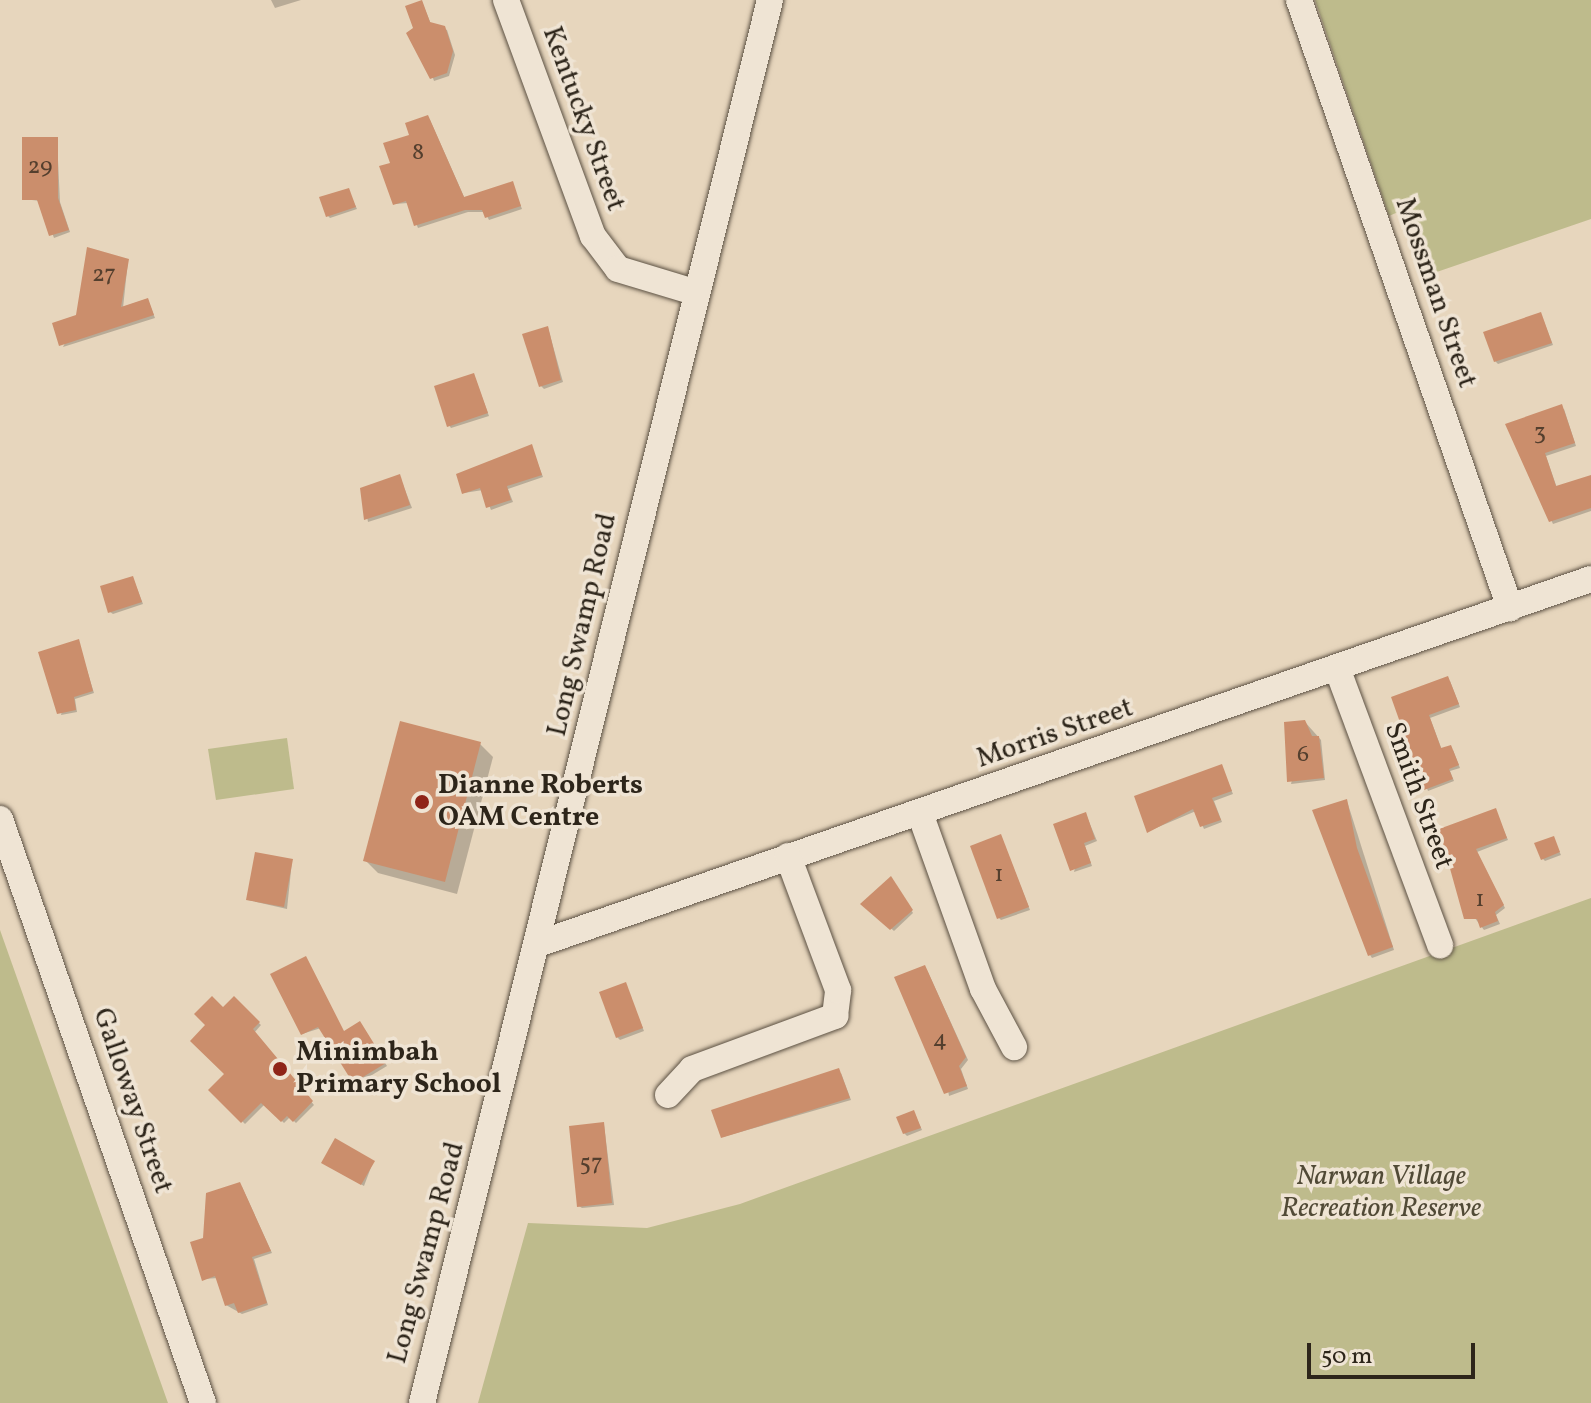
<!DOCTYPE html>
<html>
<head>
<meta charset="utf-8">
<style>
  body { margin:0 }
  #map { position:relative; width:1591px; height:1403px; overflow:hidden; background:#e7d6bd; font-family:Vollkorn,serif }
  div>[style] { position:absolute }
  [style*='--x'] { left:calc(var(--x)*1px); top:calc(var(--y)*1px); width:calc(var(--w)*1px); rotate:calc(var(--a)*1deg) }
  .green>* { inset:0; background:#bebb8c }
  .shadow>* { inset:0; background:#0003 }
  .building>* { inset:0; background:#cb8e6c }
  .roads { filter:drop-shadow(0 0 2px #5c5143) drop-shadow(0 0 2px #5c5143) }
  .minor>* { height:26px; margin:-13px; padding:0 13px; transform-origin:13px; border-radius:13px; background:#efe4d4 }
  .dots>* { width:22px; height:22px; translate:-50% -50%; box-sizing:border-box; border:4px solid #efe4d4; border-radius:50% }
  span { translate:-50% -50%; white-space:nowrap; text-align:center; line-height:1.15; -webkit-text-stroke:7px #efe4d4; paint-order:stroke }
  .number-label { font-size:24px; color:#543f2e }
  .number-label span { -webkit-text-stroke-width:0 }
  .street-label { font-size:28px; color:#2d251a }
  .poi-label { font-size:28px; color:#2d251a; font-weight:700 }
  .left { translate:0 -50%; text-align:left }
  .park-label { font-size:28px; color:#514a36; font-style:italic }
  .scale { position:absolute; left:1307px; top:1343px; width:168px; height:36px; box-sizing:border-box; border:4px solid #2d251a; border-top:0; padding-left:10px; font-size:24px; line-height:28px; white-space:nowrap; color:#2d251a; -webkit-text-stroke:6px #efe4d4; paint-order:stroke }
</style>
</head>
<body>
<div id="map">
  <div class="green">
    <i style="clip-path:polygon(1315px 0,1591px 0,1591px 219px,1428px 275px,1405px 209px,1389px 216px)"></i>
    <i style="clip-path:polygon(287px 738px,294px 789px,216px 800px,208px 749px)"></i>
    <i style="clip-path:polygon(1591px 898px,1591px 1403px,478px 1403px,528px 1223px,647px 1228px,740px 1204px)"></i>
    <i style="clip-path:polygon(0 930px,168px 1403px,0 1403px)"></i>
  </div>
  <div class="shadow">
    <i style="clip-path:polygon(271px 0,301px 0,275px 8px)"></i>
    <i style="clip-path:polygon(422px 2px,431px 24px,447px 30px,455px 55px,449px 76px,434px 81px,415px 28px)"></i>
    <i style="clip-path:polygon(430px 120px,465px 199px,512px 183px,522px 209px,489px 220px,485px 212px,468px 212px,418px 228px,408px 203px,395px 204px,392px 164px)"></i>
    <i style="clip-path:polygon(57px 139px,60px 202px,70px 232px,54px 238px,40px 201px,24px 199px)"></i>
    <i style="clip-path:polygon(348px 190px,357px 209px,330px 218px,328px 216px)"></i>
    <i style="clip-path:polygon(128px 261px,123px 308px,148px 300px,155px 318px,63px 347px,78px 317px)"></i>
    <i style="clip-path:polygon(1541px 314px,1553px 345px,1498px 364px,1495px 361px)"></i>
    <i style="clip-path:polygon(548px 328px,563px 382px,544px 389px,541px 386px)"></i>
    <i style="clip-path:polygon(474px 375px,489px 416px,451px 428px,449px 425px)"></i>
    <i style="clip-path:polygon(1564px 409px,1576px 446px,1546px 456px,1557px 488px,1591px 480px,1591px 511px,1553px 524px,1508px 425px)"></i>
    <i style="clip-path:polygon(531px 446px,543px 477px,508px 489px,513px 502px,491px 510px,483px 490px,464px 493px)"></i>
    <i style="clip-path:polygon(400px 477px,412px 508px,368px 522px,362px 489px)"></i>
    <i style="clip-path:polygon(133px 578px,143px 604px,113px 614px,110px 612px)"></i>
    <i style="clip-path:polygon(78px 641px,94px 693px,75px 699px,77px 712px,61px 715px)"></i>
    <i style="clip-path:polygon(1450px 681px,1460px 707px,1430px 718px,1442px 750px,1453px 750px,1460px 768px,1450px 771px,1454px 781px,1428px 791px,1393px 698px)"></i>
    <i style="clip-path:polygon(1305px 722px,1321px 740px,1325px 780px,1291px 784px)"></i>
    <i style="clip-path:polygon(480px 744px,493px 757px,457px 894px,378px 873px,365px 860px)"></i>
    <i style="clip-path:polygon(1221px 766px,1233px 794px,1214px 801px,1222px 822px,1204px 829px,1196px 811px,1149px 831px)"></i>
    <i style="clip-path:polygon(1347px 801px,1394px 950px,1372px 958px,1370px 955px)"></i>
    <i style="clip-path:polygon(1495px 810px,1508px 840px,1477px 852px,1505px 908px,1496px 915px,1500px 924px,1484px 930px,1458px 896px,1460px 880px)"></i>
    <i style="clip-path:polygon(1087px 817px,1097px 841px,1085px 846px,1092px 866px,1074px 872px)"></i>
    <i style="clip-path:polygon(1001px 836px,1030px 910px,1001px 920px,999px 918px)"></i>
    <i style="clip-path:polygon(1553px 838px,1561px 855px,1545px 861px,1543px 859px)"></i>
    <i style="clip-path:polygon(292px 861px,287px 909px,248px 900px)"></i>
    <i style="clip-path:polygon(891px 879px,913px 913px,894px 931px,863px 904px)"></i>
    <i style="clip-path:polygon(927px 970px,968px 1060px,961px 1069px,968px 1089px,949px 1096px)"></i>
    <i style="clip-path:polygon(272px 975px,345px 1033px,362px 1026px,387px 1066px,357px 1084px,321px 1028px,302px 1034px)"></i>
    <i style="clip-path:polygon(625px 984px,644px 1031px,620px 1040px,617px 1037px)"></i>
    <i style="clip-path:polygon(234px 999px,261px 1025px,254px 1033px,314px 1105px,296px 1123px,290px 1117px,284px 1123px,265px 1104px,245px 1124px,211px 1090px,226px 1074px,223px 1010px)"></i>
    <i style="clip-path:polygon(841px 1073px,851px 1100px,723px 1137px)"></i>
    <i style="clip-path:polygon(914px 1112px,922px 1130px,907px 1136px,904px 1133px)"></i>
    <i style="clip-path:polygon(604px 1125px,614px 1205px,582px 1208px,579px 1206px)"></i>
    <i style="clip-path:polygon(373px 1162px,364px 1186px,326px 1165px)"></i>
    <i style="clip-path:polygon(242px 1187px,272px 1253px,254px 1259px,268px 1305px,242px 1314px,226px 1305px,218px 1278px,204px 1279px,204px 1239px)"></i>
  </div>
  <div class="building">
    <i style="clip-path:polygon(422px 0,430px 22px,445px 26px,453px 51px,447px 73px,430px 79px,406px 33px,413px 28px,405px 6px)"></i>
    <i style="clip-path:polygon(428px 115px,464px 197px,513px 181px,521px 206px,485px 218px,482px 210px,465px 210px,414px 226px,406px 201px,393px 205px,379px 166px,390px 163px,383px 143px,409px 135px,405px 123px)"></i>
    <i style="clip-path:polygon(22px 137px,58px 137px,58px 198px,69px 230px,49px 236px,37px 200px,22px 200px)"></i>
    <i style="clip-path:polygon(349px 188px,356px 207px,326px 217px,319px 197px)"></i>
    <i style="clip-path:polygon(87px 247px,129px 259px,121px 307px,148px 298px,154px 315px,59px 346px,52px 323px,76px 315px)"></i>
    <i style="clip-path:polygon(1541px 312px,1552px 343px,1494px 362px,1483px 332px)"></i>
    <i style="clip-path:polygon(548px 326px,561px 380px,539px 387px,522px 334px)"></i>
    <i style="clip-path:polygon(474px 373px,488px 413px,447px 427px,434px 386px)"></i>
    <i style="clip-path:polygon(1562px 404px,1575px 443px,1545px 453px,1556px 486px,1591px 475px,1591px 508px,1549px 522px,1505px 424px)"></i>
    <i style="clip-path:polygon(532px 444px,542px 475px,507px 486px,511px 500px,486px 508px,480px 488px,462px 494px,456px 474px)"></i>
    <i style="clip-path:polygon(400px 474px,410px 505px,364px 520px,360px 488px)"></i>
    <i style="clip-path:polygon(133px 576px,142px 602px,108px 613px,100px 586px)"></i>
    <i style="clip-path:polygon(79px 639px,93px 691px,74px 697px,76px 710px,57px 714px,38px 652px)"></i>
    <i style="clip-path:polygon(1448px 676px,1459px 704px,1429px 715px,1441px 748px,1451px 745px,1459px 765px,1449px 769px,1453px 779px,1424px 790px,1391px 697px)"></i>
    <i style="clip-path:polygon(1305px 720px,1312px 736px,1319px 736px,1324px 778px,1287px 782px,1284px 722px)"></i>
    <i style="clip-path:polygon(400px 721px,481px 742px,445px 882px,363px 861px)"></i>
    <i style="clip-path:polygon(1222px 764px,1232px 791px,1212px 798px,1221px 820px,1200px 827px,1193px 809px,1147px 833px,1134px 796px)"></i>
    <i style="clip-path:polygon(1347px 799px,1357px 848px,1393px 947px,1368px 956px,1312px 810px)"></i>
    <i style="clip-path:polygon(1496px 808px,1507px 838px,1476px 849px,1504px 905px,1495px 912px,1498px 921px,1480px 928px,1477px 919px,1464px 919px,1439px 829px)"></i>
    <i style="clip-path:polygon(1086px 812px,1095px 839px,1084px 843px,1091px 863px,1070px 871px,1053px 824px)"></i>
    <i style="clip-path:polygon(1001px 834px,1029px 907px,997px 919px,970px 846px)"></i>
    <i style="clip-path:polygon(1554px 836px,1560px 852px,1541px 860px,1534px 843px)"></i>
    <i style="clip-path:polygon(255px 852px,293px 859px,284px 907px,246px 900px)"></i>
    <i style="clip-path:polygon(891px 876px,913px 910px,890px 930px,860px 904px)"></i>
    <i style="clip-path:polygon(306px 956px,344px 1031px,360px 1021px,386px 1063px,353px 1083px,318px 1027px,301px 1035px,270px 974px)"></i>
    <i style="clip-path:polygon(925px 965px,966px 1057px,959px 1066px,967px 1086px,944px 1094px,894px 977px)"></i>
    <i style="clip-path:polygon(626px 982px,643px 1028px,616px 1038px,599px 992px)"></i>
    <i style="clip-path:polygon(212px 996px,223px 1007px,234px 996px,260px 1022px,253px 1029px,313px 1101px,293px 1122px,287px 1116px,281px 1122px,261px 1103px,241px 1123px,208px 1090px,224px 1074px,190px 1041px,205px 1025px,194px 1014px)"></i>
    <i style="clip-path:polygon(839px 1068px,850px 1098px,721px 1138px,711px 1110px)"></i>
    <i style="clip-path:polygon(914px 1110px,921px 1128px,903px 1134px,896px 1117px)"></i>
    <i style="clip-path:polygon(604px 1122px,612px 1203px,577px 1207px,569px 1126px)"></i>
    <i style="clip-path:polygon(335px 1138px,375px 1161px,361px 1185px,321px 1163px)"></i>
    <i style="clip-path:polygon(240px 1182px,271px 1251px,252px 1257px,267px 1303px,238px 1313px,234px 1303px,225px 1306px,215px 1276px,202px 1281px,190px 1242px,203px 1238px,206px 1193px)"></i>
  </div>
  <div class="roads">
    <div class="minor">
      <i style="--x:506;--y:0;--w:252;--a:69.8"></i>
      <i style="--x:593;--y:236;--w:41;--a:52.9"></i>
      <i style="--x:618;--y:269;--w:79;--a:16.8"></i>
      <i style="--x:1299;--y:0;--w:644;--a:70.86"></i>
      <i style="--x:1337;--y:668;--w:296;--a:69.6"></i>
      <i style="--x:921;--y:816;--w:184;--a:70.3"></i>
      <i style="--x:983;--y:989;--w:66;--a:61.9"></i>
      <i style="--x:0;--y:819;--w:618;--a:70.83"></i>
      <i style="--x:538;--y:944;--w:1114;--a:-19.12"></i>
      <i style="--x:668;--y:1095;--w:35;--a:-47"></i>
      <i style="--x:692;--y:1069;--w:153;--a:-20.3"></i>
      <i style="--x:835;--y:1016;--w:26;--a:-83"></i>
      <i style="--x:838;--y:990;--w:143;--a:-110.5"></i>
      <i style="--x:422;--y:1403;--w:1446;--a:-76.07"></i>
    </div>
  </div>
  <div class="dots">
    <i style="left:422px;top:802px;background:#8f2418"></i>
    <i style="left:280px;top:1069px;background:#8f2418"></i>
  </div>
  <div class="number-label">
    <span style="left:418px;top:154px">8</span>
    <span style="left:40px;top:168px">29</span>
    <span style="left:104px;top:276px">27</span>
    <span style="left:1540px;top:434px">3</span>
    <span style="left:1303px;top:756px">6</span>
    <span style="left:999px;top:876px">1</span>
    <span style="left:1480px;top:901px">1</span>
    <span style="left:940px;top:1041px">4</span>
    <span style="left:591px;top:1165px">57</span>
  </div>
  <div class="street-label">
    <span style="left:583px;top:119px;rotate:70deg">Kentucky Street</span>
    <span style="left:1435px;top:293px;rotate:71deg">Mossman Street</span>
    <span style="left:583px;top:625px;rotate:-77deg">Long Swamp Road</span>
    <span style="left:1055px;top:734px;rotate:-19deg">Morris Street</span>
    <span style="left:1418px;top:796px;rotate:70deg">Smith Street</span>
    <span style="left:132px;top:1101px;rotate:71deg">Galloway Street</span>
    <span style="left:427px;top:1253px;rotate:-75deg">Long Swamp Road</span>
  </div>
  <div class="poi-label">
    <span class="left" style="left:438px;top:802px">Dianne Roberts<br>OAM Centre</span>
    <span class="left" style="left:296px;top:1069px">Minimbah<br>Primary School</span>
  </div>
  <div class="park-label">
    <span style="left:1381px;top:1193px">Narwan Village<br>Recreation Reserve</span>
  </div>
  <div class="scale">50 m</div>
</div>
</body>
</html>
